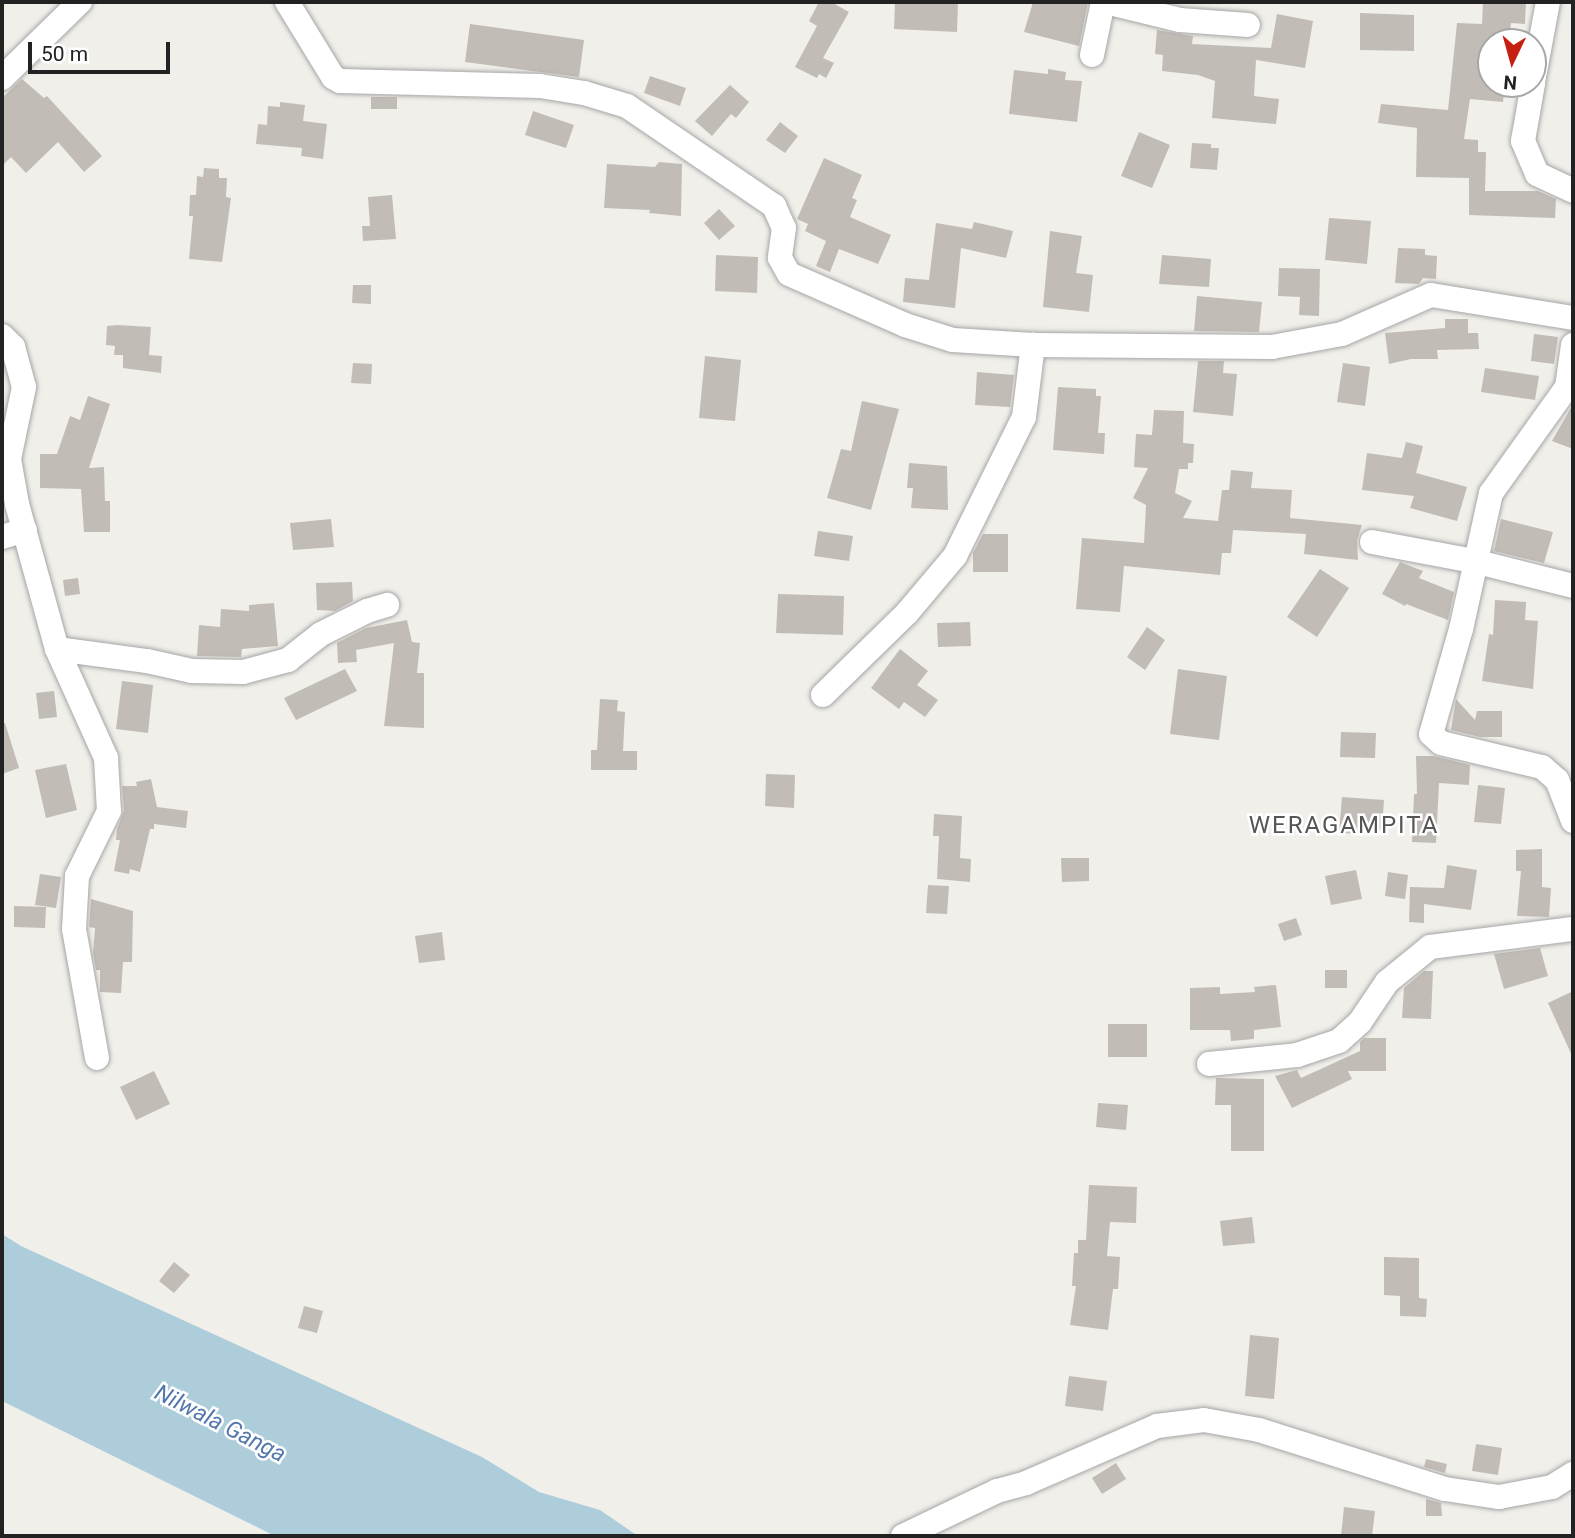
<!DOCTYPE html>
<html>
<head>
<meta charset="utf-8">
<style>
  body { margin:0 }
  #map { position:relative; width:1575px; height:1538px; overflow:hidden; background:#f1efea; font-family:Roboto,sans-serif }
  div>[style] { position:absolute }
  [style*='--x'] { left:calc(var(--x)*1px); top:calc(var(--y)*1px); width:calc(var(--w)*1px); rotate:calc(var(--a)*1deg) }
  .water>* { inset:0; background:#aecddb }
  .building>* { inset:0; background:#c2bcb6 }
  .roads { filter:drop-shadow(0 0 2px #a6a6a6) drop-shadow(0 0 2px #a6a6a6) }
  .minor>* { height:24px; margin:-12px; padding:0 12px; transform-origin:12px; border-radius:12px; background:#fff }
  span { translate:-50% -50%; white-space:nowrap; text-align:center; line-height:1.15; -webkit-text-stroke:5px #fff; paint-order:stroke }
  .water-label { font-size:23px; color:#5478ac; font-style:italic }
  .quarter-label { font-size:24px; color:#555; letter-spacing:2px }
  .frame { position:absolute; inset:0; border:4px solid #222; pointer-events:none }
  .north { position:absolute; left:1477px; top:28px; width:70px; height:70px; box-sizing:border-box; background:#fff; border:2px solid #a7a7a7; border-radius:50%; rotate:185deg; font-size:19px; font-weight:700; line-height:28px; text-align:center; color:#222 }
  .north::after { content:''; display:block; margin:auto; width:24px; height:32px; background:#c5200f; clip-path:polygon(50% 0,100% 100%,50% 72%,0 100%) }
  .scale { position:absolute; left:28px; top:42px; width:142px; height:32px; box-sizing:border-box; border:4px solid #222; border-top:0; padding-left:9px; font-size:21px; line-height:24px; white-space:nowrap; color:#222; -webkit-text-stroke:5px #fff; paint-order:stroke }
</style>
</head>
<body>
<div id="map">
  <div class="water">
    <i style="clip-path:polygon(2px 1234px,21px 1246px,482px 1457px,539px 1492px,600px 1510px,638px 1536px,275px 1536px,2px 1401px)"></i>
  </div>
  <div class="building">
    <i style="clip-path:polygon(819px 2px,831px 2px,849px 12px,823px 58px,834px 63px,826px 78px,819px 74px,817px 78px,795px 67px,817px 26px,809px 21px)"></i>
    <i style="clip-path:polygon(895px 2px,958px 2px,957px 32px,894px 29px)"></i>
    <i style="clip-path:polygon(1033px 2px,1088px 2px,1079px 46px,1024px 32px)"></i>
    <i style="clip-path:polygon(1483px 2px,1526px 2px,1525px 24px,1511px 23px,1509px 42px,1491px 42px,1491px 84px,1505px 84px,1503px 102px,1470px 99px,1464px 139px,1478px 140px,1478px 152px,1486px 152px,1485px 191px,1538px 191px,1556px 199px,1555px 218px,1469px 215px,1469px 178px,1416px 177px,1417px 128px,1378px 123px,1381px 104px,1448px 110px,1457px 23px,1482px 24px)"></i>
    <i style="clip-path:polygon(1360px 13px,1414px 15px,1414px 51px,1360px 50px)"></i>
    <i style="clip-path:polygon(1277px 14px,1313px 21px,1305px 68px,1256px 60px,1254px 96px,1279px 99px,1276px 124px,1212px 118px,1215px 81px,1198px 75px,1162px 71px,1163px 55px,1155px 54px,1157px 30px,1193px 36px,1192px 44px,1271px 48px)"></i>
    <i style="clip-path:polygon(470px 24px,584px 40px,579px 77px,465px 62px)"></i>
    <i style="clip-path:polygon(1048px 69px,1066px 72px,1065px 80px,1082px 81px,1077px 122px,1009px 114px,1014px 70px,1048px 74px)"></i>
    <i style="clip-path:polygon(650px 76px,686px 88px,680px 106px,644px 93px)"></i>
    <i style="clip-path:polygon(22px 79px,44px 98px,47px 96px,102px 156px,84px 172px,58px 142px,26px 173px,11px 157px,2px 166px,2px 98px)"></i>
    <i style="clip-path:polygon(730px 85px,749px 102px,736px 118px,731px 114px,712px 136px,695px 121px)"></i>
    <i style="clip-path:polygon(371px 97px,397px 97px,397px 109px,371px 109px)"></i>
    <i style="clip-path:polygon(280px 102px,305px 105px,303px 121px,327px 124px,323px 159px,301px 156px,302px 148px,256px 144px,258px 124px,267px 125px,268px 106px,280px 107px)"></i>
    <i style="clip-path:polygon(533px 111px,574px 125px,566px 148px,525px 135px)"></i>
    <i style="clip-path:polygon(780px 122px,798px 136px,785px 153px,766px 140px)"></i>
    <i style="clip-path:polygon(1139px 132px,1170px 145px,1152px 188px,1121px 176px)"></i>
    <i style="clip-path:polygon(1192px 143px,1211px 144px,1211px 148px,1219px 148px,1217px 170px,1190px 168px)"></i>
    <i style="clip-path:polygon(824px 158px,862px 175px,852px 198px,857px 200px,850px 217px,891px 235px,878px 264px,839px 249px,830px 272px,816px 266px,826px 241px,805px 231px,808px 224px,797px 219px)"></i>
    <i style="clip-path:polygon(659px 162px,682px 164px,681px 216px,649px 213px,650px 210px,604px 208px,607px 164px,655px 167px)"></i>
    <i style="clip-path:polygon(204px 168px,219px 169px,219px 178px,227px 178px,226px 197px,231px 198px,222px 262px,189px 259px,193px 216px,189px 216px,190px 195px,196px 195px,197px 176px,203px 177px)"></i>
    <i style="clip-path:polygon(392px 195px,396px 239px,363px 241px,362px 226px,370px 226px,368px 197px)"></i>
    <i style="clip-path:polygon(719px 209px,735px 226px,719px 240px,704px 223px)"></i>
    <i style="clip-path:polygon(1329px 218px,1371px 221px,1367px 264px,1325px 260px)"></i>
    <i style="clip-path:polygon(974px 222px,1013px 231px,1006px 258px,961px 248px,955px 308px,903px 302px,905px 278px,929px 280px,936px 223px,972px 229px)"></i>
    <i style="clip-path:polygon(1050px 231px,1082px 236px,1076px 273px,1093px 275px,1089px 312px,1043px 307px)"></i>
    <i style="clip-path:polygon(1398px 248px,1425px 249px,1425px 255px,1437px 256px,1436px 279px,1423px 278px,1419px 284px,1395px 283px)"></i>
    <i style="clip-path:polygon(716px 255px,758px 257px,757px 293px,715px 291px)"></i>
    <i style="clip-path:polygon(1162px 255px,1211px 259px,1209px 287px,1159px 284px)"></i>
    <i style="clip-path:polygon(1279px 268px,1320px 269px,1319px 316px,1299px 315px,1300px 297px,1278px 296px)"></i>
    <i style="clip-path:polygon(353px 285px,371px 285px,371px 304px,352px 303px)"></i>
    <i style="clip-path:polygon(1197px 296px,1262px 302px,1259px 332px,1194px 331px)"></i>
    <i style="clip-path:polygon(1445px 319px,1468px 319px,1468px 333px,1478px 333px,1479px 349px,1437px 350px,1438px 359px,1411px 359px,1389px 364px,1385px 333px,1445px 328px)"></i>
    <i style="clip-path:polygon(117px 325px,151px 327px,149px 355px,162px 356px,161px 373px,123px 368px,123px 355px,114px 355px,115px 346px,106px 345px,107px 326px)"></i>
    <i style="clip-path:polygon(1534px 334px,1558px 337px,1554px 364px,1531px 361px)"></i>
    <i style="clip-path:polygon(705px 356px,741px 360px,735px 421px,699px 418px)"></i>
    <i style="clip-path:polygon(1198px 361px,1224px 361px,1223px 373px,1237px 374px,1233px 416px,1193px 412px)"></i>
    <i style="clip-path:polygon(353px 363px,372px 364px,371px 384px,351px 383px)"></i>
    <i style="clip-path:polygon(1343px 363px,1370px 367px,1365px 406px,1337px 402px)"></i>
    <i style="clip-path:polygon(1485px 368px,1539px 376px,1535px 400px,1481px 392px)"></i>
    <i style="clip-path:polygon(977px 372px,1014px 375px,1010px 407px,975px 405px)"></i>
    <i style="clip-path:polygon(1058px 387px,1096px 389px,1096px 396px,1101px 396px,1098px 433px,1105px 433px,1104px 454px,1053px 450px)"></i>
    <i style="clip-path:polygon(88px 396px,110px 404px,89px 468px,104px 467px,105px 501px,110px 501px,110px 532px,84px 532px,81px 489px,40px 488px,40px 454px,57px 454px,70px 416px,80px 420px)"></i>
    <i style="clip-path:polygon(862px 401px,899px 409px,871px 510px,827px 498px,841px 449px,851px 451px)"></i>
    <i style="clip-path:polygon(1573px 404px,1573px 449px,1552px 441px)"></i>
    <i style="clip-path:polygon(1154px 410px,1184px 411px,1183px 443px,1194px 444px,1193px 463px,1188px 463px,1188px 469px,1179px 469px,1175px 493px,1192px 501px,1183px 518px,1218px 521px,1222px 490px,1229px 490px,1231px 470px,1253px 472px,1251px 488px,1292px 490px,1290px 518px,1362px 525px,1357px 540px,1358px 560px,1304px 554px,1306px 534px,1233px 530px,1231px 553px,1222px 553px,1220px 575px,1124px 566px,1120px 612px,1076px 609px,1082px 538px,1144px 543px,1146px 505px,1133px 498px,1148px 468px,1134px 467px,1136px 434px,1152px 435px)"></i>
    <i style="clip-path:polygon(1406px 442px,1423px 446px,1416px 473px,1467px 487px,1457px 521px,1410px 508px,1414px 496px,1362px 490px,1367px 453px,1402px 458px)"></i>
    <i style="clip-path:polygon(909px 463px,947px 466px,948px 510px,911px 508px,913px 488px,907px 488px)"></i>
    <i style="clip-path:polygon(331px 519px,334px 547px,293px 550px,290px 523px)"></i>
    <i style="clip-path:polygon(1501px 519px,1553px 532px,1544px 563px,1494px 551px)"></i>
    <i style="clip-path:polygon(818px 531px,853px 536px,849px 561px,814px 556px)"></i>
    <i style="clip-path:polygon(983px 534px,1008px 534px,1008px 572px,973px 572px,973px 553px)"></i>
    <i style="clip-path:polygon(1400px 562px,1423px 571px,1419px 578px,1454px 592px,1448px 620px,1406px 604px,1405px 606px,1382px 594px)"></i>
    <i style="clip-path:polygon(1320px 569px,1349px 588px,1317px 637px,1287px 617px)"></i>
    <i style="clip-path:polygon(78px 578px,80px 594px,65px 596px,63px 580px)"></i>
    <i style="clip-path:polygon(352px 582px,353px 601px,335px 611px,317px 610px,316px 583px)"></i>
    <i style="clip-path:polygon(778px 594px,844px 596px,843px 635px,776px 633px)"></i>
    <i style="clip-path:polygon(1495px 600px,1526px 602px,1525px 620px,1538px 621px,1533px 689px,1482px 681px,1489px 634px,1493px 635px)"></i>
    <i style="clip-path:polygon(274px 603px,278px 646px,242px 649px,241px 657px,197px 656px,199px 625px,220px 627px,221px 609px,249px 611px,249px 605px)"></i>
    <i style="clip-path:polygon(407px 620px,412px 642px,420px 643px,417px 673px,424px 673px,424px 728px,384px 726px,394px 643px,356px 650px,357px 662px,338px 663px,337px 643px,366px 628px)"></i>
    <i style="clip-path:polygon(970px 622px,971px 646px,938px 647px,937px 623px)"></i>
    <i style="clip-path:polygon(1147px 627px,1165px 640px,1145px 670px,1127px 657px)"></i>
    <i style="clip-path:polygon(900px 649px,928px 671px,917px 685px,938px 700px,925px 717px,904px 702px,899px 709px,871px 688px)"></i>
    <i style="clip-path:polygon(345px 669px,357px 691px,296px 720px,284px 698px)"></i>
    <i style="clip-path:polygon(1178px 669px,1227px 676px,1219px 740px,1170px 734px)"></i>
    <i style="clip-path:polygon(122px 681px,153px 685px,148px 733px,116px 729px)"></i>
    <i style="clip-path:polygon(54px 691px,57px 717px,39px 719px,36px 693px)"></i>
    <i style="clip-path:polygon(600px 699px,618px 700px,617px 711px,625px 712px,623px 751px,637px 751px,637px 770px,591px 770px,591px 750px,597px 750px)"></i>
    <i style="clip-path:polygon(1456px 699px,1475px 720px,1477px 711px,1502px 711px,1502px 737px,1480px 737px,1451px 730px)"></i>
    <i style="clip-path:polygon(5px 723px,19px 768px,2px 774px,2px 724px)"></i>
    <i style="clip-path:polygon(1341px 732px,1376px 733px,1375px 758px,1340px 757px)"></i>
    <i style="clip-path:polygon(1416px 756px,1434px 756px,1470px 765px,1469px 785px,1439px 783px,1436px 843px,1412px 842px,1414px 794px,1417px 794px)"></i>
    <i style="clip-path:polygon(66px 764px,77px 810px,46px 818px,35px 770px)"></i>
    <i style="clip-path:polygon(766px 774px,795px 775px,794px 808px,765px 806px)"></i>
    <i style="clip-path:polygon(151px 779px,157px 807px,188px 811px,186px 828px,154px 824px,154px 829px,150px 829px,140px 872px,130px 869px,129px 874px,114px 871px,120px 840px,116px 840px,117px 829px,124px 811px,122px 786px,137px 786px,136px 782px)"></i>
    <i style="clip-path:polygon(1478px 785px,1505px 788px,1501px 824px,1474px 822px)"></i>
    <i style="clip-path:polygon(1342px 797px,1384px 800px,1382px 830px,1368px 829px,1368px 834px,1339px 833px)"></i>
    <i style="clip-path:polygon(934px 814px,962px 816px,960px 858px,971px 859px,970px 882px,937px 879px,939px 836px,933px 836px)"></i>
    <i style="clip-path:polygon(1542px 849px,1542px 887px,1551px 888px,1549px 917px,1517px 916px,1521px 871px,1516px 871px,1516px 850px)"></i>
    <i style="clip-path:polygon(1061px 858px,1089px 858px,1089px 881px,1062px 882px)"></i>
    <i style="clip-path:polygon(1447px 865px,1477px 870px,1471px 910px,1424px 904px,1424px 923px,1409px 922px,1410px 887px,1444px 888px)"></i>
    <i style="clip-path:polygon(1356px 870px,1362px 899px,1331px 905px,1325px 876px)"></i>
    <i style="clip-path:polygon(1388px 872px,1408px 875px,1405px 899px,1385px 896px)"></i>
    <i style="clip-path:polygon(40px 874px,61px 877px,56px 908px,35px 905px)"></i>
    <i style="clip-path:polygon(928px 885px,949px 886px,947px 914px,926px 913px)"></i>
    <i style="clip-path:polygon(91px 899px,133px 911px,132px 962px,123px 962px,121px 993px,100px 992px,100px 970px,96px 970px,93px 953px,95px 928px,89px 927px)"></i>
    <i style="clip-path:polygon(14px 906px,46px 907px,45px 928px,14px 927px)"></i>
    <i style="clip-path:polygon(1296px 918px,1302px 935px,1284px 941px,1278px 924px)"></i>
    <i style="clip-path:polygon(442px 932px,445px 960px,419px 963px,415px 936px)"></i>
    <i style="clip-path:polygon(1540px 948px,1548px 976px,1504px 989px,1494px 954px)"></i>
    <i style="clip-path:polygon(1325px 970px,1347px 970px,1347px 988px,1325px 988px)"></i>
    <i style="clip-path:polygon(1424px 971px,1433px 971px,1431px 1019px,1402px 1018px,1404px 988px)"></i>
    <i style="clip-path:polygon(1276px 985px,1281px 1027px,1254px 1030px,1254px 1039px,1231px 1041px,1230px 1030px,1190px 1030px,1190px 988px,1220px 987px,1220px 994px,1255px 992px,1254px 987px)"></i>
    <i style="clip-path:polygon(1573px 991px,1573px 1058px,1548px 1003px)"></i>
    <i style="clip-path:polygon(1108px 1024px,1147px 1024px,1147px 1057px,1108px 1057px)"></i>
    <i style="clip-path:polygon(1364px 1038px,1386px 1038px,1386px 1071px,1348px 1071px,1352px 1079px,1292px 1108px,1275px 1076px,1297px 1070px,1301px 1078px,1360px 1051px,1360px 1042px)"></i>
    <i style="clip-path:polygon(154px 1071px,170px 1104px,136px 1120px,120px 1087px)"></i>
    <i style="clip-path:polygon(1216px 1078px,1264px 1079px,1264px 1151px,1231px 1151px,1231px 1105px,1215px 1105px)"></i>
    <i style="clip-path:polygon(1098px 1103px,1128px 1105px,1126px 1130px,1096px 1127px)"></i>
    <i style="clip-path:polygon(1089px 1185px,1137px 1187px,1136px 1223px,1110px 1222px,1107px 1256px,1120px 1257px,1118px 1289px,1113px 1289px,1108px 1330px,1070px 1325px,1076px 1286px,1072px 1286px,1074px 1253px,1078px 1253px,1078px 1240px,1086px 1240px)"></i>
    <i style="clip-path:polygon(1252px 1217px,1255px 1243px,1223px 1246px,1220px 1221px)"></i>
    <i style="clip-path:polygon(1384px 1257px,1419px 1258px,1419px 1298px,1427px 1299px,1426px 1317px,1400px 1316px,1400px 1296px,1384px 1295px)"></i>
    <i style="clip-path:polygon(174px 1262px,190px 1275px,174px 1293px,159px 1281px)"></i>
    <i style="clip-path:polygon(304px 1306px,323px 1311px,317px 1333px,298px 1328px)"></i>
    <i style="clip-path:polygon(1250px 1335px,1279px 1338px,1274px 1399px,1245px 1396px)"></i>
    <i style="clip-path:polygon(1069px 1376px,1107px 1381px,1103px 1411px,1065px 1406px)"></i>
    <i style="clip-path:polygon(1476px 1444px,1502px 1448px,1498px 1475px,1472px 1471px)"></i>
    <i style="clip-path:polygon(1426px 1459px,1447px 1464px,1445px 1473px,1424px 1467px)"></i>
    <i style="clip-path:polygon(1116px 1463px,1126px 1479px,1102px 1494px,1092px 1478px)"></i>
    <i style="clip-path:polygon(1426px 1499px,1441px 1503px,1442px 1516px,1426px 1516px)"></i>
    <i style="clip-path:polygon(1344px 1507px,1375px 1511px,1372px 1536px,1341px 1536px)"></i>
  </div>
  <div class="roads">
    <div class="minor">
      <i style="--x:287;--y:2;--w:88;--a:58.5"></i>
      <i style="--x:333;--y:77;--w:8;--a:30"></i>
      <i style="--x:340;--y:81;--w:200;--a:1.4"></i>
      <i style="--x:540;--y:86;--w:45;--a:9"></i>
      <i style="--x:584;--y:93;--w:45;--a:16.8"></i>
      <i style="--x:627;--y:106;--w:178;--a:34.2"></i>
      <i style="--x:774;--y:206;--w:24;--a:66"></i>
      <i style="--x:784;--y:228;--w:30;--a:98"></i>
      <i style="--x:780;--y:258;--w:18;--a:61"></i>
      <i style="--x:789;--y:274;--w:127;--a:23.7"></i>
      <i style="--x:905;--y:325;--w:50;--a:17.4"></i>
      <i style="--x:953;--y:340;--w:80;--a:3.6"></i>
      <i style="--x:1033;--y:345;--w:239;--a:0.5"></i>
      <i style="--x:1272;--y:347;--w:71;--a:-10.5"></i>
      <i style="--x:1342;--y:334;--w:97;--a:-23.7"></i>
      <i style="--x:1431;--y:295;--w:144;--a:9.2"></i>
      <i style="--x:1106;--y:2;--w:76;--a:13.7"></i>
      <i style="--x:1180;--y:20;--w:68;--a:4.2"></i>
      <i style="--x:1092;--y:55;--w:54;--a:-78.3"></i>
      <i style="--x:2;--y:78;--w:109;--a:-44.3"></i>
      <i style="--x:1533;--y:82;--w:81;--a:-79.4"></i>
      <i style="--x:1533;--y:84;--w:58;--a:100"></i>
      <i style="--x:1523;--y:141;--w:36;--a:67"></i>
      <i style="--x:1537;--y:174;--w:40;--a:25"></i>
      <i style="--x:2;--y:336;--w:16;--a:45"></i>
      <i style="--x:13;--y:347;--w:41;--a:74.6"></i>
      <i style="--x:24;--y:387;--w:74;--a:101.8"></i>
      <i style="--x:9;--y:459;--w:46;--a:79.9"></i>
      <i style="--x:17;--y:504;--w:150;--a:74.6"></i>
      <i style="--x:57;--y:649;--w:120;--a:65.8"></i>
      <i style="--x:106;--y:758;--w:53;--a:86.8"></i>
      <i style="--x:109;--y:811;--w:72;--a:116.2"></i>
      <i style="--x:77;--y:876;--w:53;--a:93.2"></i>
      <i style="--x:74;--y:929;--w:131;--a:79.9"></i>
      <i style="--x:1573;--y:345;--w:42;--a:98.1"></i>
      <i style="--x:1567;--y:387;--w:130;--a:125.6"></i>
      <i style="--x:1491;--y:493;--w:139;--a:102.4"></i>
      <i style="--x:1461;--y:629;--w:109;--a:105.9"></i>
      <i style="--x:1431;--y:734;--w:13;--a:42"></i>
      <i style="--x:1441;--y:743;--w:104;--a:13.4"></i>
      <i style="--x:1542;--y:767;--w:20;--a:41"></i>
      <i style="--x:1557;--y:780;--w:44;--a:68.7"></i>
      <i style="--x:2;--y:537;--w:24;--a:-17"></i>
      <i style="--x:1372;--y:542;--w:104;--a:10.6"></i>
      <i style="--x:1474;--y:561;--w:102;--a:14.2"></i>
      <i style="--x:57;--y:649;--w:91;--a:7.6"></i>
      <i style="--x:147;--y:661;--w:46;--a:12.5"></i>
      <i style="--x:192;--y:671;--w:51;--a:1.1"></i>
      <i style="--x:243;--y:672;--w:47;--a:-14.9"></i>
      <i style="--x:288;--y:660;--w:42;--a:-38.2"></i>
      <i style="--x:321;--y:634;--w:51;--a:-26.6"></i>
      <i style="--x:367;--y:611;--w:21;--a:-17"></i>
      <i style="--x:823;--y:695;--w:117;--a:-44.3"></i>
      <i style="--x:907;--y:613;--w:75;--a:-49.9"></i>
      <i style="--x:955;--y:556;--w:155;--a:-63.6"></i>
      <i style="--x:1024;--y:417;--w:73;--a:-82.9"></i>
      <i style="--x:1209;--y:1064;--w:88;--a:-5.8"></i>
      <i style="--x:1297;--y:1055;--w:44;--a:-18.4"></i>
      <i style="--x:1339;--y:1041;--w:28;--a:-42"></i>
      <i style="--x:1360;--y:1022;--w:48;--a:-56"></i>
      <i style="--x:1387;--y:982;--w:55;--a:-39.1"></i>
      <i style="--x:1430;--y:947;--w:144;--a:-7.2"></i>
      <i style="--x:903;--y:1536;--w:104;--a:-25.6"></i>
      <i style="--x:997;--y:1491;--w:30;--a:-15"></i>
      <i style="--x:1026;--y:1483;--w:143;--a:-23.5"></i>
      <i style="--x:1157;--y:1426;--w:47;--a:-7.3"></i>
      <i style="--x:1204;--y:1420;--w:56;--a:10.3"></i>
      <i style="--x:1259;--y:1430;--w:195;--a:17.6"></i>
      <i style="--x:1445;--y:1489;--w:55;--a:8.4"></i>
      <i style="--x:1499;--y:1497;--w:54;--a:-10.7"></i>
      <i style="--x:1552;--y:1487;--w:25;--a:-32"></i>
    </div>
  </div>
  <div class="water-label">
    <span style="left:220px;top:1424px;rotate:27deg">Nilwala Ganga</span>
  </div>
  <div class="quarter-label">
    <span style="left:1344px;top:826px">WERAGAMPITA</span>
  </div>
  <div class="frame"></div>
  <div class="north">N</div>
  <div class="scale">50 m</div>
</div>
</body>
</html>
